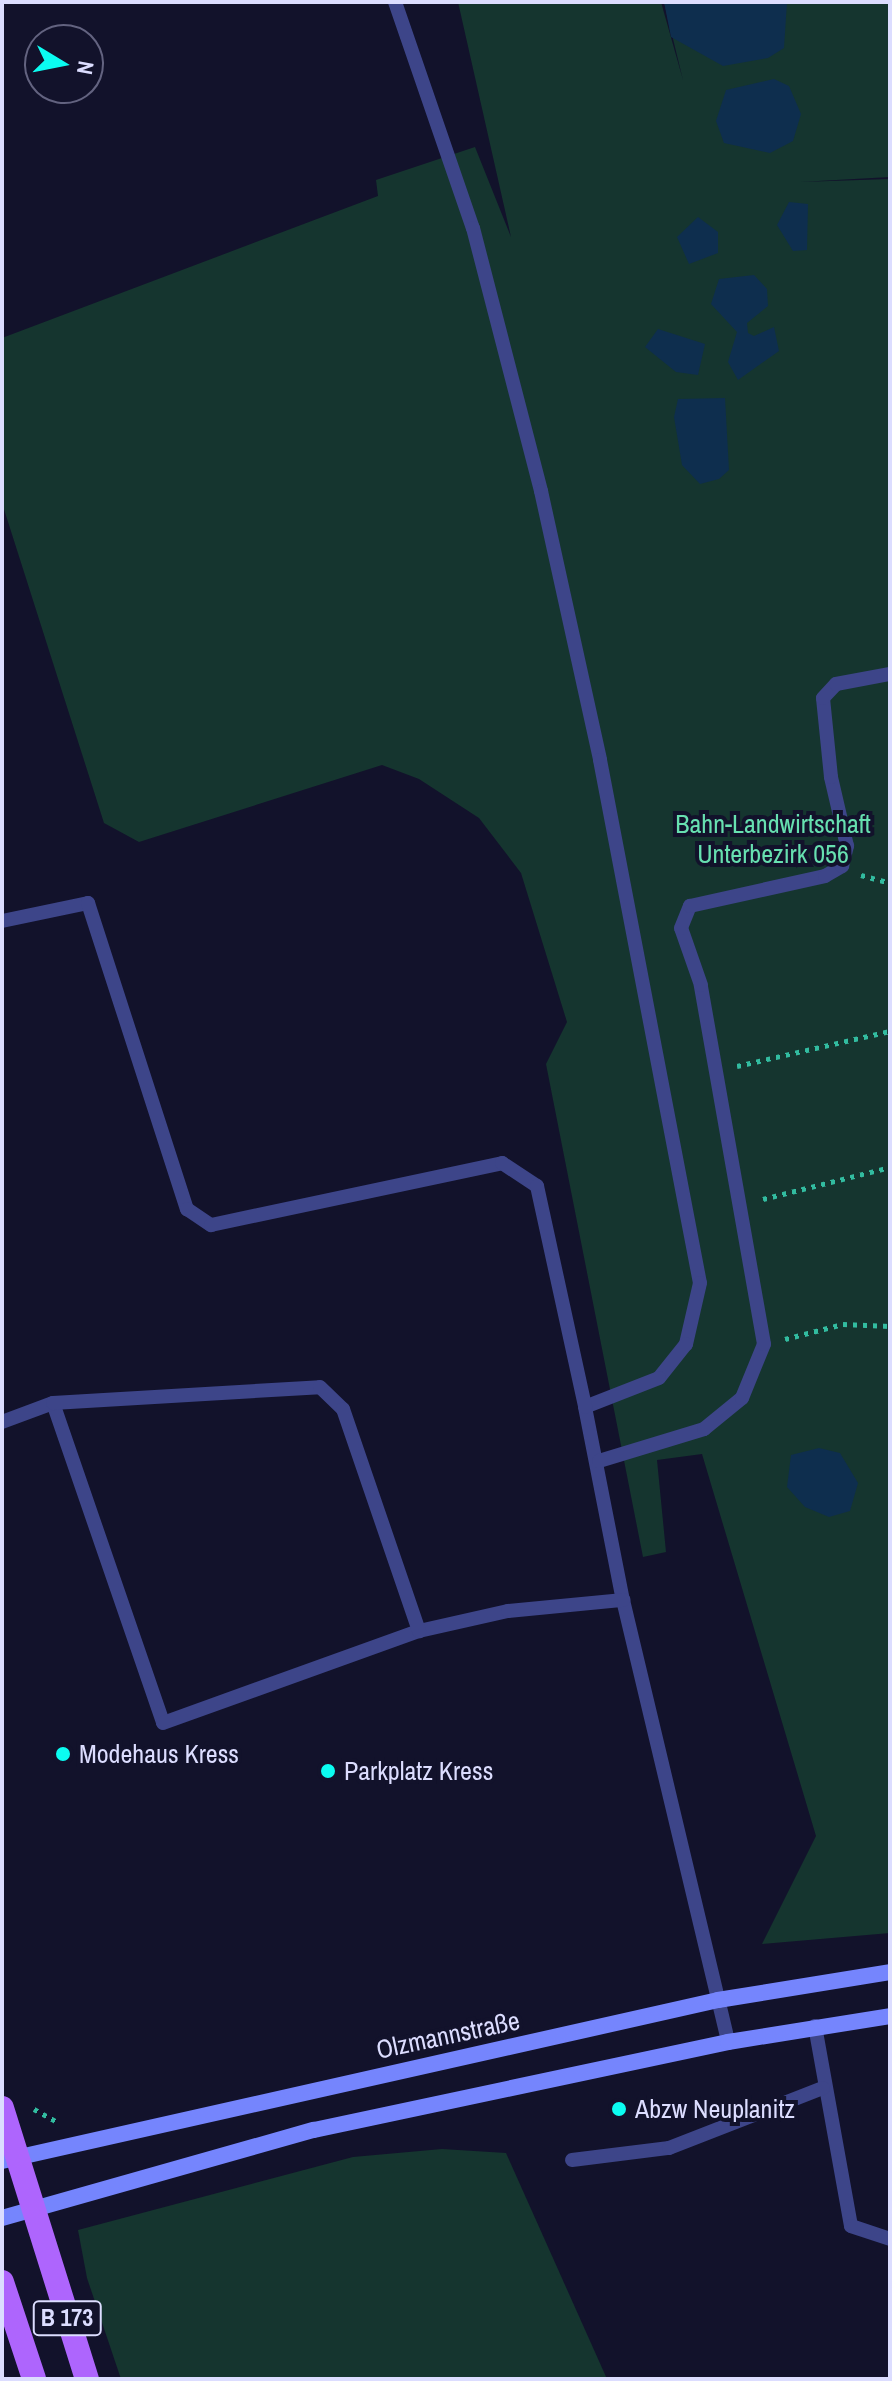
<!DOCTYPE html>
<html>
<head>
<meta charset="utf-8">
<style>
  body { margin:0 }
  #map { position:relative; width:892px; height:2381px; overflow:hidden; background:#12122b; font-family:"Archivo Narrow",sans-serif }
  div>[style] { position:absolute }
  [style*='--x'] { left:calc(var(--x)*1px); top:calc(var(--y)*1px); width:calc(var(--w)*1px); rotate:calc(var(--a)*1deg) }
  .green>* { inset:0; background:#15352f }
  .water>* { inset:0; background:#0e2e4e }
  .path>* { height:5px; margin-top:-2.5px; transform-origin:0; background:repeating-linear-gradient(90deg,#32bca0 0 4px,transparent 0 10px) }
  .lane>* { height:14px; margin:-7px; padding:0 7px; transform-origin:7px; border-radius:7px; background:#3d4589 }
  .secondary>* { height:16px; margin:-8px; padding:0 8px; transform-origin:8px; border-radius:8px; background:#7585fd }
  .primary>* { height:24px; margin:-12px; padding:0 12px; transform-origin:12px; border-radius:12px; background:#ae65fd }
  .dots>* { width:22px; height:22px; translate:-50% -50%; box-sizing:border-box; border:4px solid #12122b; border-radius:50% }
  span { translate:-50% -50%; white-space:nowrap; text-align:center; line-height:1.15; -webkit-text-stroke:8px #12122b; paint-order:stroke }
  .shield-label span { padding:2px 6px; background:#12122b; border:2px solid; border-radius:6px; -webkit-text-stroke-width:0 }
  .shield-label { font-size:24px; color:#dcddff; font-weight:700 }
  .park-label { font-size:26px; color:#67e0b0 }
  .poi-label { font-size:26px; color:#dcddff }
  .left { translate:0 -50%; text-align:left }
  .street-label { font-size:26px; color:#dcddff }
  .frame { position:absolute; inset:0; border:4px solid #dcddff; pointer-events:none }
  .north { position:absolute; left:24px; top:24px; width:80px; height:80px; box-sizing:border-box; background:#12122b; border:2px solid #636380; border-radius:50%; rotate:100deg; font-size:22px; font-weight:700; line-height:32px; text-align:center; color:#dcddff }
  .north::after { content:''; display:block; margin:auto; width:28px; height:36px; background:#0bfcf1; clip-path:polygon(50% 0,100% 100%,50% 72%,0 100%) }
</style>
</head>
<body>
<div id="map">
  <div class="green">
    <i style="clip-path:polygon(458px 2px,661px 2px,683px 80px,664px 2px,890px 2px,890px 177px,800px 182px,890px 179px,890px 1933px,762px 1944px,816px 1836px,702px 1454px,657px 1460px,666px 1552px,643px 1557px,546px 1064px,567px 1022px,521px 873px,479px 818px,419px 779px,382px 765px,139px 842px,104px 823px,2px 503px,2px 338px,378px 196px,376px 180px,475px 147px,511px 237px)"></i>
    <i style="clip-path:polygon(442px 2149px,506px 2153px,607px 2379px,121px 2379px,87px 2278px,78px 2230px,353px 2157px)"></i>
  </div>
  <div class="water">
    <i style="clip-path:polygon(664px 2px,787px 2px,784px 48px,768px 58px,723px 66px,671px 37px)"></i>
    <i style="clip-path:polygon(774px 79px,789px 86px,801px 114px,793px 141px,770px 153px,724px 143px,716px 121px,726px 90px)"></i>
    <i style="clip-path:polygon(789px 202px,808px 204px,807px 250px,793px 251px,777px 225px)"></i>
    <i style="clip-path:polygon(698px 217px,718px 232px,718px 253px,689px 264px,677px 237px)"></i>
    <i style="clip-path:polygon(754px 275px,767px 289px,768px 306px,747px 323px,748px 333px,754px 336px,774px 327px,779px 351px,738px 380px,728px 362px,737px 332px,711px 304px,719px 279px)"></i>
    <i style="clip-path:polygon(658px 329px,705px 344px,698px 375px,676px 372px,645px 347px)"></i>
    <i style="clip-path:polygon(725px 398px,729px 470px,719px 479px,700px 484px,682px 465px,674px 417px,678px 399px)"></i>
    <i style="clip-path:polygon(819px 1448px,840px 1453px,858px 1483px,850px 1511px,829px 1517px,805px 1507px,787px 1487px,791px 1455px)"></i>
  </div>
  <div class="path">
    <i style="--x:861;--y:875;--w:30;--a:15"></i>
    <i style="--x:737;--y:1066;--w:157;--a:-12.9"></i>
    <i style="--x:763;--y:1199;--w:131;--a:-14.1"></i>
    <i style="--x:785;--y:1339;--w:60;--a:-14.5"></i>
    <i style="--x:843;--y:1324;--w:47;--a:2.4"></i>
    <i style="--x:34;--y:2109;--w:26;--a:29"></i>
  </div>
  <div class="lane">
    <i style="--x:395;--y:2;--w:239;--a:71"></i>
    <i style="--x:473;--y:228;--w:272;--a:75.5"></i>
    <i style="--x:541;--y:491;--w:275;--a:77.6"></i>
    <i style="--x:600;--y:760;--w:532;--a:79.18"></i>
    <i style="--x:700;--y:1283;--w:63;--a:102.9"></i>
    <i style="--x:686;--y:1344;--w:43;--a:128.5"></i>
    <i style="--x:659;--y:1378;--w:79;--a:158.6"></i>
    <i style="--x:585;--y:1407;--w:197;--a:78.9"></i>
    <i style="--x:623;--y:1600;--w:454;--a:76.6"></i>
    <i style="--x:2;--y:921;--w:88;--a:-11.8"></i>
    <i style="--x:88;--y:903;--w:322;--a:72.1"></i>
    <i style="--x:187;--y:1209;--w:29;--a:34"></i>
    <i style="--x:211;--y:1225;--w:298;--a:-12"></i>
    <i style="--x:502;--y:1163;--w:42;--a:33.3"></i>
    <i style="--x:537;--y:1186;--w:226;--a:77.7"></i>
    <i style="--x:53;--y:1403;--w:338;--a:71"></i>
    <i style="--x:163;--y:1723;--w:272;--a:-19.8"></i>
    <i style="--x:419;--y:1631;--w:91;--a:-12.7"></i>
    <i style="--x:508;--y:1611;--w:116;--a:-5.5"></i>
    <i style="--x:2;--y:1422;--w:54;--a:-20.4"></i>
    <i style="--x:53;--y:1403;--w:267;--a:-3.4"></i>
    <i style="--x:320;--y:1387;--w:32;--a:44"></i>
    <i style="--x:343;--y:1409;--w:235;--a:71.1"></i>
    <i style="--x:599;--y:1461;--w:110;--a:-16.9"></i>
    <i style="--x:704;--y:1429;--w:49;--a:-39.2"></i>
    <i style="--x:742;--y:1398;--w:58;--a:-67.8"></i>
    <i style="--x:764;--y:1344;--w:364;--a:-100"></i>
    <i style="--x:701;--y:985;--w:60;--a:-109.3"></i>
    <i style="--x:681;--y:928;--w:24;--a:-68"></i>
    <i style="--x:690;--y:906;--w:138;--a:-12.5"></i>
    <i style="--x:825;--y:876;--w:20;--a:-30"></i>
    <i style="--x:842;--y:866;--w:21;--a:-76"></i>
    <i style="--x:847;--y:846;--w:71;--a:-103.1"></i>
    <i style="--x:831;--y:777;--w:79;--a:-95.8"></i>
    <i style="--x:823;--y:698;--w:19;--a:-47"></i>
    <i style="--x:836;--y:684;--w:55;--a:-10.5"></i>
    <i style="--x:815;--y:2026;--w:203;--a:79.8"></i>
    <i style="--x:851;--y:2226;--w:41;--a:18.4"></i>
    <i style="--x:572;--y:2160;--w:98;--a:-7.1"></i>
    <i style="--x:669;--y:2148;--w:165;--a:-21.3"></i>
  </div>
  <div class="secondary">
    <i style="--x:2;--y:2161;--w:734;--a:-12.67"></i>
    <i style="--x:718;--y:2000;--w:174;--a:-9.2"></i>
    <i style="--x:2;--y:2218;--w:324;--a:-15.8"></i>
    <i style="--x:314;--y:2130;--w:423;--a:-12"></i>
    <i style="--x:728;--y:2042;--w:164;--a:-9.1"></i>
  </div>
  <div class="primary">
    <i style="--x:2;--y:2108;--w:284;--a:72.6"></i>
    <i style="--x:2;--y:2282;--w:102;--a:71.7"></i>
  </div>
  <div class="dots">
    <i style="left:63px;top:1754px;background:#0bfcf1"></i>
    <i style="left:328px;top:1771px;background:#0bfcf1"></i>
    <i style="left:619px;top:2109px;background:#0bfcf1"></i>
  </div>
  <div class="shield-label">
    <span style="left:67px;top:2318px">B 173</span>
  </div>
  <div class="park-label">
    <span style="left:773px;top:839px">Bahn-Landwirtschaft<br>Unterbezirk 056</span>
  </div>
  <div class="poi-label">
    <span class="left" style="left:79px;top:1754px">Modehaus Kress</span>
    <span class="left" style="left:344px;top:1771px">Parkplatz Kress</span>
    <span class="left" style="left:635px;top:2109px">Abzw Neuplanitz</span>
  </div>
  <div class="street-label">
    <span style="left:448px;top:2035px;rotate:-12deg">Olzmannstraße</span>
  </div>
  <div class="frame"></div>
  <div class="north">N</div>
</div>
</body>
</html>
